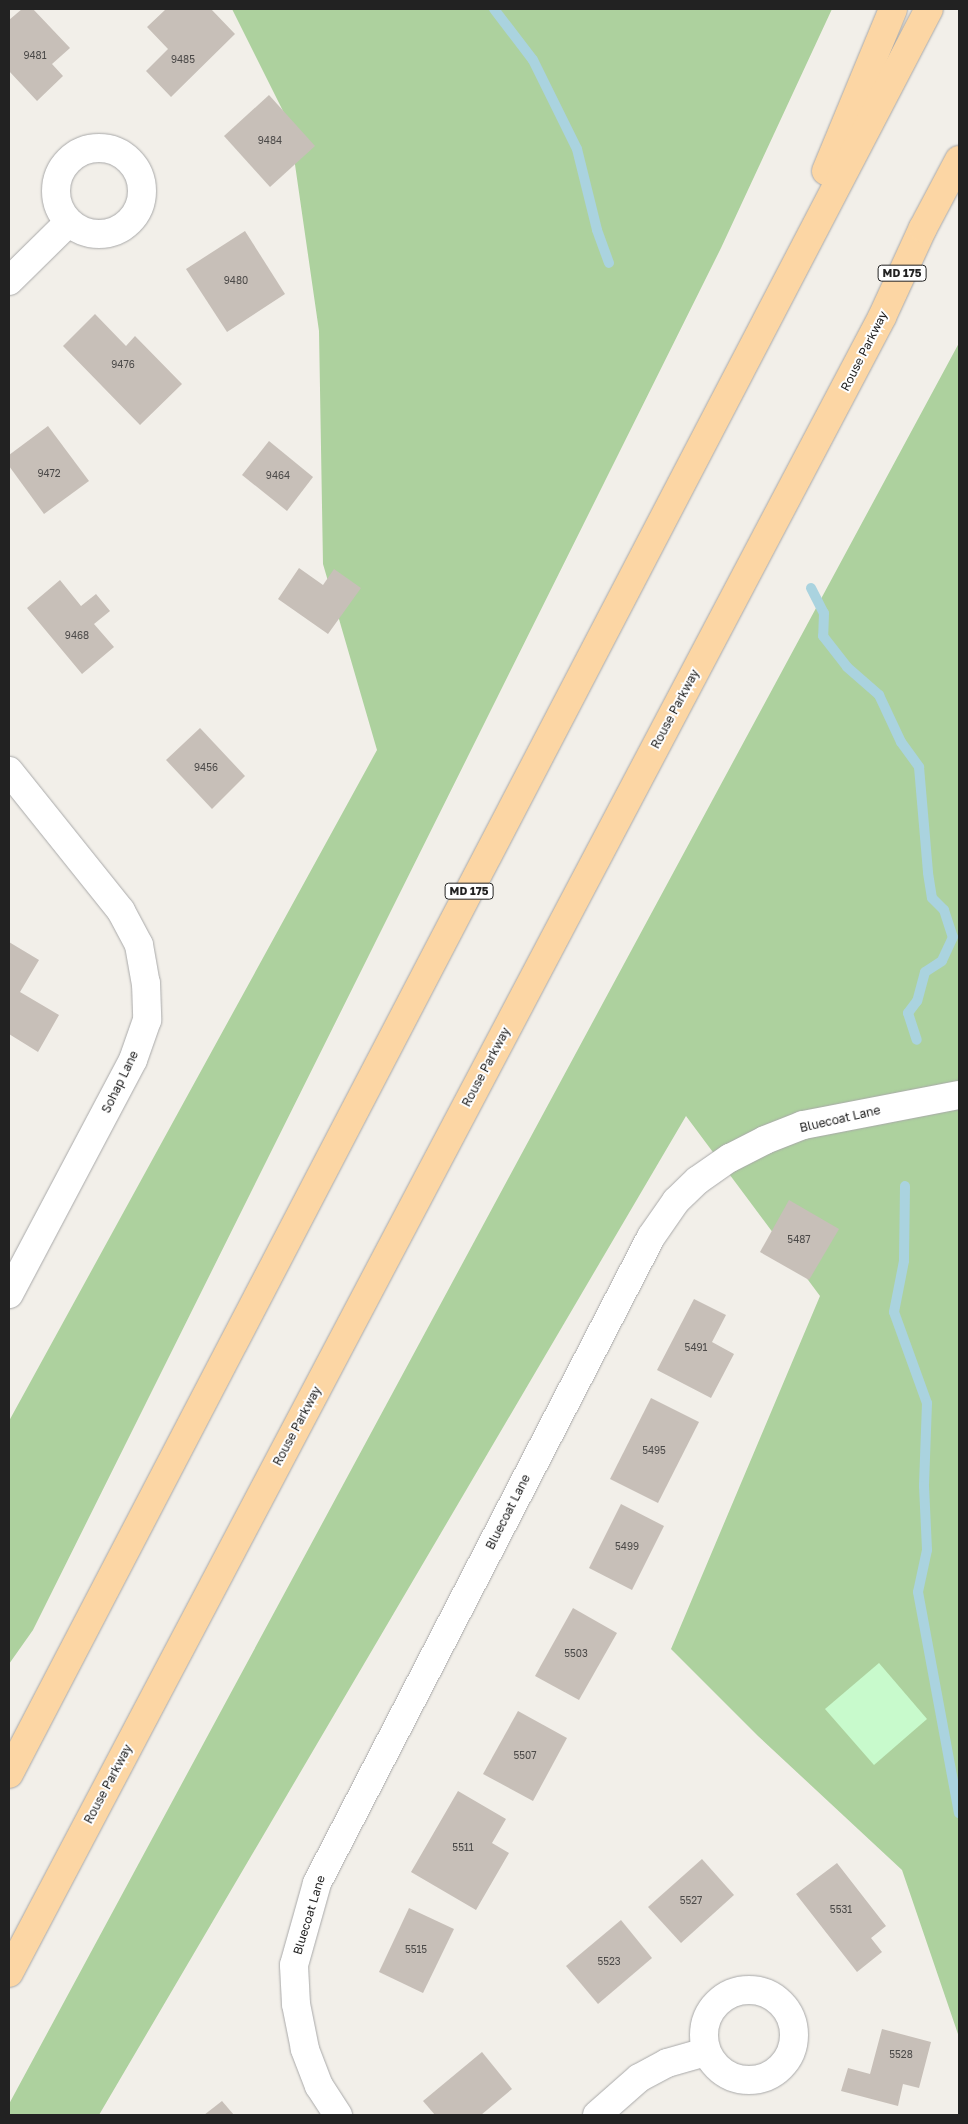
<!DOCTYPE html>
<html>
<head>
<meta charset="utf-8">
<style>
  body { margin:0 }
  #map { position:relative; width:968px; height:2124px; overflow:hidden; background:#f2efe9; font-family:"Golos Text",sans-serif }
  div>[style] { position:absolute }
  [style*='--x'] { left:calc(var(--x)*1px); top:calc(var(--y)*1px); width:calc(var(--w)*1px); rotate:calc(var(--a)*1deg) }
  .forest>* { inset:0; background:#add19e }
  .park>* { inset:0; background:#c8facc }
  .stream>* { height:10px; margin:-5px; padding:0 5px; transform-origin:5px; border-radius:5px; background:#aad3df }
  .building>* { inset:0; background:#c7bfb8 }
  .roads { filter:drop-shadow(0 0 1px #a9a9a9) drop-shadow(0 0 1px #a9a9a9) }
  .minor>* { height:28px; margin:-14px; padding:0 14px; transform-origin:14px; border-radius:14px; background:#fff }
  .minor>.ring { margin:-14px; padding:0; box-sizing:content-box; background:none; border:28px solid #fff; border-radius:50% }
  .primary>* { height:28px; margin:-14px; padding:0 14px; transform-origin:14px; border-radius:14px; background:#fcd6a4 }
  span { translate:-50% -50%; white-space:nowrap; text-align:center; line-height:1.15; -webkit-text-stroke:4px #fff; paint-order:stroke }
  .number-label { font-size:10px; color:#4b4948 }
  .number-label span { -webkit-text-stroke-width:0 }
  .shield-label span { padding:1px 4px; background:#fff; border:1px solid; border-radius:4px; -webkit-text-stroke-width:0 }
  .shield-label { font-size:11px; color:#222; font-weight:700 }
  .street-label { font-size:12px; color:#222 }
  .frame { position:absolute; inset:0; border:10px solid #222; pointer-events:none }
</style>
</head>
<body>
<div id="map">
  <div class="forest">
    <i style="clip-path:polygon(232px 9px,832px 9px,721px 248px,33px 1630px,9px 1664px,9px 1421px,377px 750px,323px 564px,319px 331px,289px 123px)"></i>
    <i style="clip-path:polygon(959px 343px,959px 2037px,902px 1870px,758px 1736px,671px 1649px,820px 1296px,686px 1116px,99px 2115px,9px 2115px,9px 2104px)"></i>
  </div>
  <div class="park">
    <i style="clip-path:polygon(879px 1663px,927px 1719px,874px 1765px,825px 1709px)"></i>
  </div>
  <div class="stream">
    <i style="--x:494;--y:9;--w:64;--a:52.6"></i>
    <i style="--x:533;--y:60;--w:99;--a:63.7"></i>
    <i style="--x:577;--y:149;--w:83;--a:76.1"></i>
    <i style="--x:597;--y:230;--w:35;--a:70"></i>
    <i style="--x:811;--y:588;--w:28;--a:63"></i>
    <i style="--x:824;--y:613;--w:23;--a:92"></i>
    <i style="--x:823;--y:636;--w:39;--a:52"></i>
    <i style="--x:847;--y:667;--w:43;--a:41.2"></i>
    <i style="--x:879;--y:695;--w:52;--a:64.9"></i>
    <i style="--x:901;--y:742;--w:31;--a:54"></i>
    <i style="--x:919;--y:767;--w:106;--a:85.1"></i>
    <i style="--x:928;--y:873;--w:25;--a:81"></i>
    <i style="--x:932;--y:898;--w:17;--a:45"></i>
    <i style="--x:944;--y:910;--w:28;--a:72"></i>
    <i style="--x:953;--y:937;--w:26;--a:115"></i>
    <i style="--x:942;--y:961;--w:20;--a:147"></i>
    <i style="--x:925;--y:972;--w:30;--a:105"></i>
    <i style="--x:917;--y:1001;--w:15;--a:127"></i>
    <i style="--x:908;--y:1013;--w:28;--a:72"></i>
    <i style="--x:905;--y:1186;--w:75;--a:90.8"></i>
    <i style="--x:904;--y:1261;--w:52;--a:101.1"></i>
    <i style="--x:894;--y:1312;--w:97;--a:70.1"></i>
    <i style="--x:927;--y:1403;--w:83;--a:92.1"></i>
    <i style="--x:924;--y:1486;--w:64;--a:87.3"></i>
    <i style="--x:927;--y:1550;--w:43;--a:102.1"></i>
    <i style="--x:918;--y:1592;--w:225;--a:79.5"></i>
  </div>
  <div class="building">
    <i style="clip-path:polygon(22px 9px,33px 9px,70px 48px,52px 64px,63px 76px,37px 101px,9px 71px,9px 20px)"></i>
    <i style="clip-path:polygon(166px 9px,211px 9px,235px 34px,171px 97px,146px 71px,168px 49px,147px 27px)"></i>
    <i style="clip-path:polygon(269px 95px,315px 146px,270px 187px,224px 136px)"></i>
    <i style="clip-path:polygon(245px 231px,285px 294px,227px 332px,186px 269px)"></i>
    <i style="clip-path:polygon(95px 314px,126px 346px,135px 336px,182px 384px,140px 425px,63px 346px)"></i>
    <i style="clip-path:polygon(48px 426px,89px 481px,44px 514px,9px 466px,9px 455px)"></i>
    <i style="clip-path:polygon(269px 441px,313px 477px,287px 511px,242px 475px)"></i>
    <i style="clip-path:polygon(299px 568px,323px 585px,334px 569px,361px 588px,328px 634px,278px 599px)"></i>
    <i style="clip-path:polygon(60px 580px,81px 606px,96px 594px,110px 611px,94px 624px,114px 647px,82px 674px,27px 608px)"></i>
    <i style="clip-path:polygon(200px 728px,245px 776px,212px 809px,166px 760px)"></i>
    <i style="clip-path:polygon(9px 942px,39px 960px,20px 992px,59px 1015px,38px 1052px,9px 1034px)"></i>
    <i style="clip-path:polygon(789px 1200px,839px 1229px,809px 1280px,760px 1252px)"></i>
    <i style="clip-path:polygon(694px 1299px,726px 1315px,712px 1342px,734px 1354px,711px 1398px,657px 1370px)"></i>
    <i style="clip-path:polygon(651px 1398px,699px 1422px,658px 1503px,610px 1479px)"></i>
    <i style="clip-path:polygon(621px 1504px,664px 1526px,632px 1590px,589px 1568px)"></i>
    <i style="clip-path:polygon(573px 1608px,617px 1633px,579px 1700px,535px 1676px)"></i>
    <i style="clip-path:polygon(518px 1711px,567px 1738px,533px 1801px,483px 1774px)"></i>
    <i style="clip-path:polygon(458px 1791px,506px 1819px,492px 1843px,509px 1853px,476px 1910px,411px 1872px)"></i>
    <i style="clip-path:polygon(702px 1859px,734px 1895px,681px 1943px,648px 1907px)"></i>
    <i style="clip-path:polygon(837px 1863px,886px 1926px,871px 1938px,882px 1952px,857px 1972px,796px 1894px)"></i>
    <i style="clip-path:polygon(409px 1908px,454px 1929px,423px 1993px,379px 1972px)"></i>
    <i style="clip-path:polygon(621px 1920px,652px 1958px,598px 2004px,566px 1966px)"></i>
    <i style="clip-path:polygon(882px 2029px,931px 2042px,919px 2088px,903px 2084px,898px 2106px,841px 2091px,848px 2068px,870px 2074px)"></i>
    <i style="clip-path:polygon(482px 2052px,512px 2089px,481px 2115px,435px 2115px,423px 2101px)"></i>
    <i style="clip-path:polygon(222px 2101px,234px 2115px,204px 2115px)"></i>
  </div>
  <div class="roads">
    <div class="minor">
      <i class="ring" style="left:56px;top:148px;width:58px;height:58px"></i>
      <i style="--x:9;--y:281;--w:83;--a:-44.5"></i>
      <i style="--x:9;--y:771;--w:179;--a:51.3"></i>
      <i style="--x:121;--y:911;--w:38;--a:62"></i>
      <i style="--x:139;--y:945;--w:39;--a:80"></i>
      <i style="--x:146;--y:983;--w:37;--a:88"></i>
      <i style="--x:147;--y:1020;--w:42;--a:109.3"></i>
      <i style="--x:133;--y:1060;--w:265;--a:117.9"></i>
      <i class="ring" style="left:704px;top:1990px;width:62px;height:62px"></i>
      <i style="--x:338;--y:2115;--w:35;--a:-123"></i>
      <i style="--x:319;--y:2086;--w:40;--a:-111"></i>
      <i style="--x:305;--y:2049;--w:46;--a:-101.3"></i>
      <i style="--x:296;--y:2004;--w:39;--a:-93"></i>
      <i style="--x:294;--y:1965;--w:85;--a:-74.3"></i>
      <i style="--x:317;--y:1883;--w:727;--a:-62.66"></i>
      <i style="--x:651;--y:1237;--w:44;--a:-55.2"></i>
      <i style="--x:676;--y:1201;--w:30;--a:-44"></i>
      <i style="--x:698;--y:1180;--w:39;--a:-35"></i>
      <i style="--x:730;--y:1158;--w:39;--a:-27"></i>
      <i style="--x:765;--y:1140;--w:41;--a:-21.5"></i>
      <i style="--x:803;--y:1125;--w:159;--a:-10.9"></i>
      <i style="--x:597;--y:2115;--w:56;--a:-41.4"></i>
      <i style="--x:639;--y:2078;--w:32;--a:-28"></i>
      <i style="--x:667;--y:2063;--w:41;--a:-15.8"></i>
    </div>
    <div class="primary">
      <i style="--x:826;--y:171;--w:175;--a:-67.5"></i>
      <i style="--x:9;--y:1774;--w:1990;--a:-62.47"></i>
      <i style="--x:9;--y:1973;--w:1872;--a:-62.2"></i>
      <i style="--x:882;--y:317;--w:98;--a:-65.3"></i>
      <i style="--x:923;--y:228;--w:77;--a:-62.1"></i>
    </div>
  </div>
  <div class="number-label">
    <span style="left:35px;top:56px">9481</span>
    <span style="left:183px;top:60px">9485</span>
    <span style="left:270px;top:141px">9484</span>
    <span style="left:236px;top:281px">9480</span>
    <span style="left:123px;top:365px">9476</span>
    <span style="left:49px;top:474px">9472</span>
    <span style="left:278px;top:476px">9464</span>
    <span style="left:77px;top:636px">9468</span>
    <span style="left:206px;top:768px">9456</span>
    <span style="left:799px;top:1240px">5487</span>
    <span style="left:696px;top:1348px">5491</span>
    <span style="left:654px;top:1451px">5495</span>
    <span style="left:627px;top:1547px">5499</span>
    <span style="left:576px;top:1654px">5503</span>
    <span style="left:525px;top:1756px">5507</span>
    <span style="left:463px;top:1848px">5511</span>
    <span style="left:691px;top:1901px">5527</span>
    <span style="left:841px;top:1910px">5531</span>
    <span style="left:416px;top:1950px">5515</span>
    <span style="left:609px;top:1962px">5523</span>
    <span style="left:901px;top:2055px">5528</span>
  </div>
  <div class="shield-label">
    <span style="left:902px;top:273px">MD 175</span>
    <span style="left:469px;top:891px">MD 175</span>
  </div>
  <div class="street-label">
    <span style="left:864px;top:351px;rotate:-63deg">Rouse Parkway</span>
    <span style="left:675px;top:709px;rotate:-62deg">Rouse Parkway</span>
    <span style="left:486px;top:1067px;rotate:-62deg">Rouse Parkway</span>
    <span style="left:120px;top:1082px;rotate:-64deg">Sohap Lane</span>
    <span style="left:840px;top:1119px;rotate:-13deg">Bluecoat Lane</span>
    <span style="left:297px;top:1426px;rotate:-62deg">Rouse Parkway</span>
    <span style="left:508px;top:1512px;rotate:-63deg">Bluecoat Lane</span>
    <span style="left:108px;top:1784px;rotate:-62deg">Rouse Parkway</span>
    <span style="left:309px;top:1915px;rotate:-73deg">Bluecoat Lane</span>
  </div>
  <div class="frame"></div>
</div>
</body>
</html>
